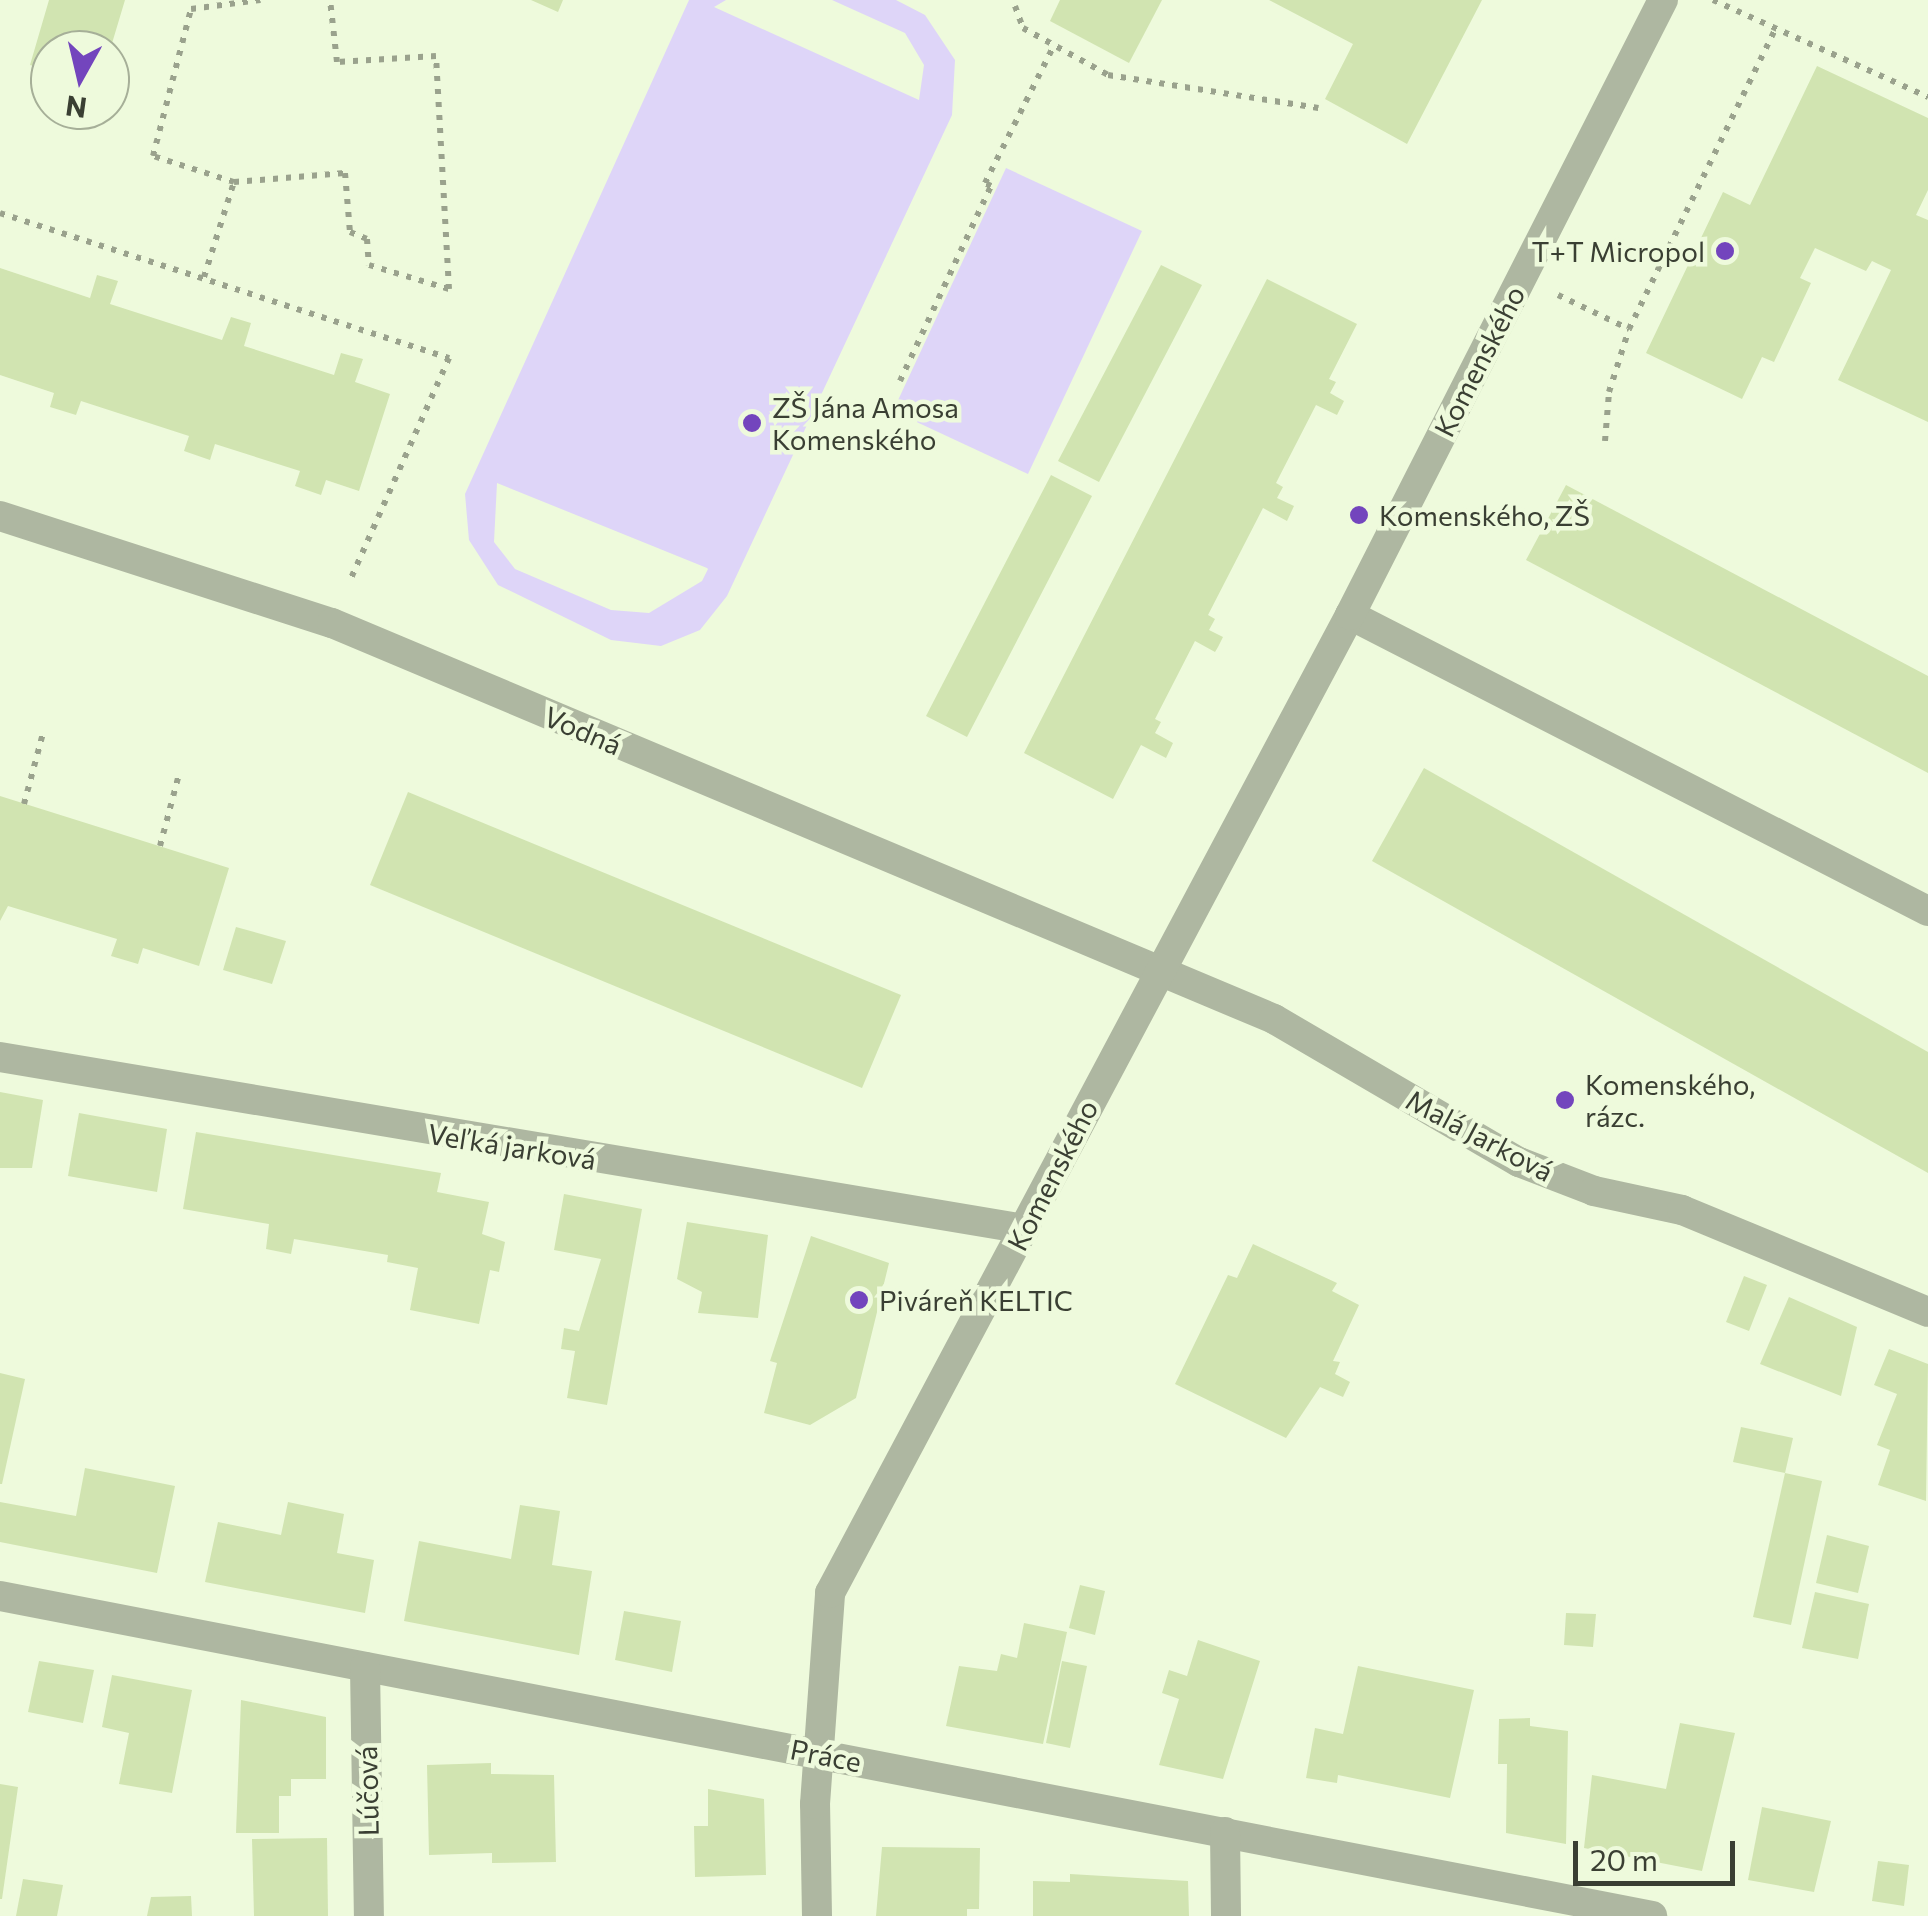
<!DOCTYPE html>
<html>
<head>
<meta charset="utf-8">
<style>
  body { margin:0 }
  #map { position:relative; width:1928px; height:1916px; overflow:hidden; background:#eefadc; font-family:Commissioner,sans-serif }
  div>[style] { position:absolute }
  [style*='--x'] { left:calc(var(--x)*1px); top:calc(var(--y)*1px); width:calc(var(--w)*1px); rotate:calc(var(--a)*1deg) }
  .green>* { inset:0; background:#ded5f8 }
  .building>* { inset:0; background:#d1e4b1 }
  .path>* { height:6px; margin-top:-3px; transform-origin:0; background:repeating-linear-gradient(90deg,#9aa28d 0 5px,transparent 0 13px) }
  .street>* { height:30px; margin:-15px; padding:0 15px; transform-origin:15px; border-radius:15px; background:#aeb7a1 }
  .dots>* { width:28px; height:28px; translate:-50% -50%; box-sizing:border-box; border:5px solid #eefadc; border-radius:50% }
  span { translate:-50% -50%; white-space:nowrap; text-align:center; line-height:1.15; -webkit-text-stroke:9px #eefadc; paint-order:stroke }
  .poi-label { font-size:28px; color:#3a3f33 }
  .right { translate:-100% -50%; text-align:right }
  .left { translate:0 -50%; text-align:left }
  .street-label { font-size:28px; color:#3a3f33 }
  .north { position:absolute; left:30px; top:30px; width:100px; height:100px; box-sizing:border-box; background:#eefadc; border:2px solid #a6af98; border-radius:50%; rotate:188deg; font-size:28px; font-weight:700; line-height:40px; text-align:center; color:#3a3f33 }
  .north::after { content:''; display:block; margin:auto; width:35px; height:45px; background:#7345bd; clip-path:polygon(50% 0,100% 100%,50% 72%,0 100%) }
  .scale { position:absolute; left:1573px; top:1841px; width:162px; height:45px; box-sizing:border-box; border:5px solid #3a3f33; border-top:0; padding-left:12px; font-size:30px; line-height:35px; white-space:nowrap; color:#3a3f33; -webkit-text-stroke:8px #eefadc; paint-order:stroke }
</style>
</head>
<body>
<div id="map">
  <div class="green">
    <i style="clip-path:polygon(evenodd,689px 0,726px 0,714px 7px,919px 100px,924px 65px,905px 33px,832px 0,896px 0,925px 15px,955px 60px,952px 115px,727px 596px,700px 630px,661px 646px,611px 640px,498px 585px,469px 540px,465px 494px,689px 0,497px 483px,707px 568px,708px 569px,702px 581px,649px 613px,611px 610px,515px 569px,494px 542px,497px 483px)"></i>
    <i style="clip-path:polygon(1006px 168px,1142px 231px,1028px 474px,893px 411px)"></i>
  </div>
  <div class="building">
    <i style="clip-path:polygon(49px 0,125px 0,110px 50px,50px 50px,50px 71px,30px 65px)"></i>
    <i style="clip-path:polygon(531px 0,563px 0,558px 12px)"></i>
    <i style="clip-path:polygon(1060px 0,1162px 0,1129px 63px,1050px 21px)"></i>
    <i style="clip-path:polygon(1269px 0,1482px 0,1407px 144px,1325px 99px,1353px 44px)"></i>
    <i style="clip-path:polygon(1817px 66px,1928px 118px,1928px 190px,1916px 215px,1928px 220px,1928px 422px,1838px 380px,1891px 270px,1872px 261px,1866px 271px,1815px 248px,1800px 278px,1811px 283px,1774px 362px,1762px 357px,1742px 399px,1646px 353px,1723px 192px,1750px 205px)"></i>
    <i style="clip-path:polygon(1161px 265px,1202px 285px,1099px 482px,1058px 461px)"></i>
    <i style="clip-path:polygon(0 268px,90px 298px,97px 275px,118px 281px,110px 304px,222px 340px,231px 317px,251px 323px,244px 346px,334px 375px,341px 353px,363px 359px,355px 382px,390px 394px,359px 491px,326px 480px,321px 495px,295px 486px,300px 471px,215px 444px,210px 460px,184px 451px,189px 436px,81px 401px,76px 415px,50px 407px,54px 393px,0 375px)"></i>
    <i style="clip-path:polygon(1267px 279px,1357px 324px,1329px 379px,1336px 382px,1330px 393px,1344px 401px,1337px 415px,1316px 405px,1276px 483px,1283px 487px,1277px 498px,1294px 506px,1287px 521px,1263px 508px,1208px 615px,1215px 619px,1209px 630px,1223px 637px,1218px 647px,1215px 652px,1195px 641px,1155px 719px,1161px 722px,1155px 733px,1173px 743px,1166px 758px,1141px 745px,1113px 799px,1024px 753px)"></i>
    <i style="clip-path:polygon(1051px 475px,1092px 496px,967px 737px,926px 716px)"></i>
    <i style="clip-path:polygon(1566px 485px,1928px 676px,1928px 773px,1526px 560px)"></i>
    <i style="clip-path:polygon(1424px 768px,1928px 1052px,1928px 1173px,1372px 861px)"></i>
    <i style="clip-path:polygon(408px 792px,901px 995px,862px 1088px,370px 885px)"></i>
    <i style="clip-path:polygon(0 796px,229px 868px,199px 966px,143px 948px,138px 964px,111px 956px,117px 939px,8px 906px,0 921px)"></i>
    <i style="clip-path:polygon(236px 927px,286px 941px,272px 984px,223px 970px)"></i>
    <i style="clip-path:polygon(0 1092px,43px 1100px,32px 1168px,0 1168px)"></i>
    <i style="clip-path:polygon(79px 1113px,167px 1129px,157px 1192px,68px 1176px)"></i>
    <i style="clip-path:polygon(196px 1132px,441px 1173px,437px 1192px,489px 1202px,482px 1234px,505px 1242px,499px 1272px,490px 1270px,479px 1324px,410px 1310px,418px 1268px,387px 1262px,388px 1255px,294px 1239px,291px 1254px,266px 1249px,269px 1224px,183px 1209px)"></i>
    <i style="clip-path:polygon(564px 1194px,642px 1209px,607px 1405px,567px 1398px,575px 1351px,561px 1349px,564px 1328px,579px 1331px,601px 1259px,554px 1250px)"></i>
    <i style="clip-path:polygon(687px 1222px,768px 1235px,758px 1318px,698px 1313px,702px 1292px,677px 1279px)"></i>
    <i style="clip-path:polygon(811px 1236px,889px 1263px,856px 1398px,810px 1425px,764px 1413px,777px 1363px,770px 1361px)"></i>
    <i style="clip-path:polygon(1253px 1244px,1337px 1283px,1332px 1291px,1359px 1305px,1333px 1361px,1340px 1362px,1335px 1374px,1350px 1382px,1343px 1397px,1320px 1387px,1286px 1438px,1175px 1384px,1228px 1275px,1237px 1278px)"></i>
    <i style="clip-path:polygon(1744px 1276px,1767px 1285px,1749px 1331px,1726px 1322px)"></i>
    <i style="clip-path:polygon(1789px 1297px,1857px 1327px,1841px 1396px,1760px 1364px)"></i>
    <i style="clip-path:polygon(1889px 1349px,1928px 1364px,1926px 1501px,1878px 1485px,1890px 1450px,1877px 1445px,1897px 1394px,1874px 1385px)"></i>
    <i style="clip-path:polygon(0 1373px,25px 1379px,2px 1484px,0 1484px)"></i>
    <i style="clip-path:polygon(1741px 1427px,1793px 1438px,1785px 1473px,1733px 1462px)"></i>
    <i style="clip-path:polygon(85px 1468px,175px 1486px,157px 1573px,0 1542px,0 1502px,76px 1516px)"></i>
    <i style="clip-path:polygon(1785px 1473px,1822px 1481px,1791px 1625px,1753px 1617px)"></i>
    <i style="clip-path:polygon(288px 1502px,344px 1514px,337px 1553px,374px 1560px,365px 1613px,205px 1582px,218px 1522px,281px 1535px)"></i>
    <i style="clip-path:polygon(520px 1505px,560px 1511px,552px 1565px,592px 1571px,579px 1655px,404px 1621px,419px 1541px,511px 1559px)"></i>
    <i style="clip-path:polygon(1827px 1535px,1869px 1546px,1858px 1593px,1816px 1583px)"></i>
    <i style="clip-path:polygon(1080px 1585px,1105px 1591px,1095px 1635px,1069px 1628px)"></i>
    <i style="clip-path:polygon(1815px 1592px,1869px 1604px,1858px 1659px,1802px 1648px)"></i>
    <i style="clip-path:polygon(624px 1611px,681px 1621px,672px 1672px,615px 1660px)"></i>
    <i style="clip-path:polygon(1566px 1613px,1596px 1614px,1593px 1647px,1564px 1645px)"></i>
    <i style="clip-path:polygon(1024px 1623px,1067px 1632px,1043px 1744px,946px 1726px,959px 1666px,997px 1671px,1001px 1654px,1017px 1658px)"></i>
    <i style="clip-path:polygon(1198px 1640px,1260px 1661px,1223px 1779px,1159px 1765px,1179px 1699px,1162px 1693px,1169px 1670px,1187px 1676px)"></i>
    <i style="clip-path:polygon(39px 1661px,94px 1670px,83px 1723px,28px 1712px)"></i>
    <i style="clip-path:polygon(1062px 1661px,1087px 1666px,1070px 1748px,1046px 1743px)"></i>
    <i style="clip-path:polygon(1358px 1666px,1474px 1690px,1450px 1798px,1338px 1775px,1337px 1783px,1306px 1778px,1315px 1728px,1343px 1734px)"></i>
    <i style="clip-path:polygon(112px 1675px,192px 1690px,172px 1793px,119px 1784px,129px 1733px,102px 1727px)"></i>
    <i style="clip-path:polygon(241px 1700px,326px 1717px,326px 1779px,291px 1779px,291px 1796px,279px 1796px,279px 1833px,236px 1833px)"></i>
    <i style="clip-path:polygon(1530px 1718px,1530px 1726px,1568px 1731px,1566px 1844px,1506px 1833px,1507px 1764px,1498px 1764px,1499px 1719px)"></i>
    <i style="clip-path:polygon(1680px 1723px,1735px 1733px,1702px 1871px,1584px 1848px,1592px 1775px,1666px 1789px)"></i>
    <i style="clip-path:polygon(491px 1763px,491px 1774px,554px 1775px,556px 1862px,492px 1863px,492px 1853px,429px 1855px,427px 1765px)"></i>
    <i style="clip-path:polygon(0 1784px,18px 1787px,2px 1899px,0 1899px)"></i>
    <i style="clip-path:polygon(708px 1789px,764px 1799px,766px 1875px,695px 1877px,694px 1826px,708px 1826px)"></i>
    <i style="clip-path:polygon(1762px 1807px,1831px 1821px,1814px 1892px,1748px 1880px)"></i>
    <i style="clip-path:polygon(327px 1838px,328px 1916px,254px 1916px,252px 1839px)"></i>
    <i style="clip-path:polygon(882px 1847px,980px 1848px,979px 1909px,967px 1909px,967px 1916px,876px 1916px)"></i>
    <i style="clip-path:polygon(1878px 1861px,1909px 1865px,1904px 1906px,1872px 1901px)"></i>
    <i style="clip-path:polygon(1070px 1874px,1188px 1881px,1189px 1916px,1033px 1916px,1033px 1881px,1070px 1882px)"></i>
    <i style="clip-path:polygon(23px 1879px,63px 1885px,57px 1916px,16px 1916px)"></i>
    <i style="clip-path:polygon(191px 1896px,192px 1916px,147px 1916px,151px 1897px)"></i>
  </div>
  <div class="path">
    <i style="--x:1713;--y:0;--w:236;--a:24.3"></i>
    <i style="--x:1015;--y:6;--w:23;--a:70"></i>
    <i style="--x:1023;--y:28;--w:97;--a:28.9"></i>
    <i style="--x:1108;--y:75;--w:213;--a:8.9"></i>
    <i style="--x:234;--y:182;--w:111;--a:-4.6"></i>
    <i style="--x:345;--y:173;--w:59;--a:85.2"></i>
    <i style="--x:350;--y:232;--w:18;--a:22"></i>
    <i style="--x:367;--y:239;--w:26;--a:86"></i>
    <i style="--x:369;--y:265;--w:84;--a:16.7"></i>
    <i style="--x:449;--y:289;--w:233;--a:-93.2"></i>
    <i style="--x:436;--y:56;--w:99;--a:176.5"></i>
    <i style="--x:337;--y:62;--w:62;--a:-96.4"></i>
    <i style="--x:0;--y:213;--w:472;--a:17.9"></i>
    <i style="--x:449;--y:358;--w:246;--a:114"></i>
    <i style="--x:204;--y:277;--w:100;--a:-72.5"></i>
    <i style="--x:234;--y:182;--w:85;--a:-162.2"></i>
    <i style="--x:153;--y:156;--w:152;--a:-75.5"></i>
    <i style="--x:191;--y:9;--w:70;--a:-7.4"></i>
    <i style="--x:1558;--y:295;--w:79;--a:25.6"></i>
    <i style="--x:1629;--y:329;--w:331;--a:-64"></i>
    <i style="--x:900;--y:381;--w:215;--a:-65"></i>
    <i style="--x:991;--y:186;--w:7;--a:-153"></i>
    <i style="--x:985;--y:183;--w:154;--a:-63.4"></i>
    <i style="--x:1605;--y:441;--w:49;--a:-85.3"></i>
    <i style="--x:1609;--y:392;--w:66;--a:-72.4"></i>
    <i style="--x:24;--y:804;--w:73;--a:-75"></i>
    <i style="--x:160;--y:846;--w:74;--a:-75.2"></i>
  </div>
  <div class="street">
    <i style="--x:0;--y:516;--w:349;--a:17.9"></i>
    <i style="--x:332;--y:623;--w:1022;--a:22.8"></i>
    <i style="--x:1274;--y:1019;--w:284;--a:30.3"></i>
    <i style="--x:1519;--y:1162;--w:80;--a:21.1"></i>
    <i style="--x:1594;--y:1191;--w:90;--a:12.2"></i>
    <i style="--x:1682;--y:1210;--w:266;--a:22.5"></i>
    <i style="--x:1350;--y:615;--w:649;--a:27.12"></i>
    <i style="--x:0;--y:1057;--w:1039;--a:9.53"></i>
    <i style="--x:0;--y:1596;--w:1683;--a:10.96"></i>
    <i style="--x:365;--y:1667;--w:249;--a:89.1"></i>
    <i style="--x:1225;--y:1832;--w:84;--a:89.3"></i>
    <i style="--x:817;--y:1916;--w:112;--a:-91"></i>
    <i style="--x:815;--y:1804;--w:212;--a:-85.9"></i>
    <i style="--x:830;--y:1593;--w:1108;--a:-62"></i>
    <i style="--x:1350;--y:615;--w:690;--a:-63.03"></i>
  </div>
  <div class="dots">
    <i style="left:1725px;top:251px;background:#7345bd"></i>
    <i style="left:752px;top:423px;background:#7345bd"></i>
    <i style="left:1359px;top:515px;background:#7345bd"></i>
    <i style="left:1565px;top:1100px;background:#7345bd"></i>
    <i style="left:859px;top:1300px;background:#7345bd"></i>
  </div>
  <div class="poi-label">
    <span class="right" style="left:1705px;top:251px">T+T Micropol</span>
    <span class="left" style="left:772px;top:423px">ZŠ Jána Amosa<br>Komenského</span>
    <span class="left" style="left:1379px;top:515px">Komenského, ZŠ</span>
    <span class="left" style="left:1585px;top:1100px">Komenského,<br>rázc.</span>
    <span class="left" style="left:879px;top:1300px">Piváreň KELTIC</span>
  </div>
  <div class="street-label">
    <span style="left:1479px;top:361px;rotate:-63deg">Komenského</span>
    <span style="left:583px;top:730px;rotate:23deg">Vodná</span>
    <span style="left:1480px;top:1135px;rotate:28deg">Malá Jarková</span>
    <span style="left:512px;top:1146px;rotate:9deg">Veľká jarková</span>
    <span style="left:1052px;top:1175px;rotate:-63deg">Komenského</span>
    <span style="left:826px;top:1755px;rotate:11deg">Práce</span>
    <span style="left:367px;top:1791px;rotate:-91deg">Lúčová</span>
  </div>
  <div class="north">N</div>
  <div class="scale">20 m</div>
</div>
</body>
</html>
